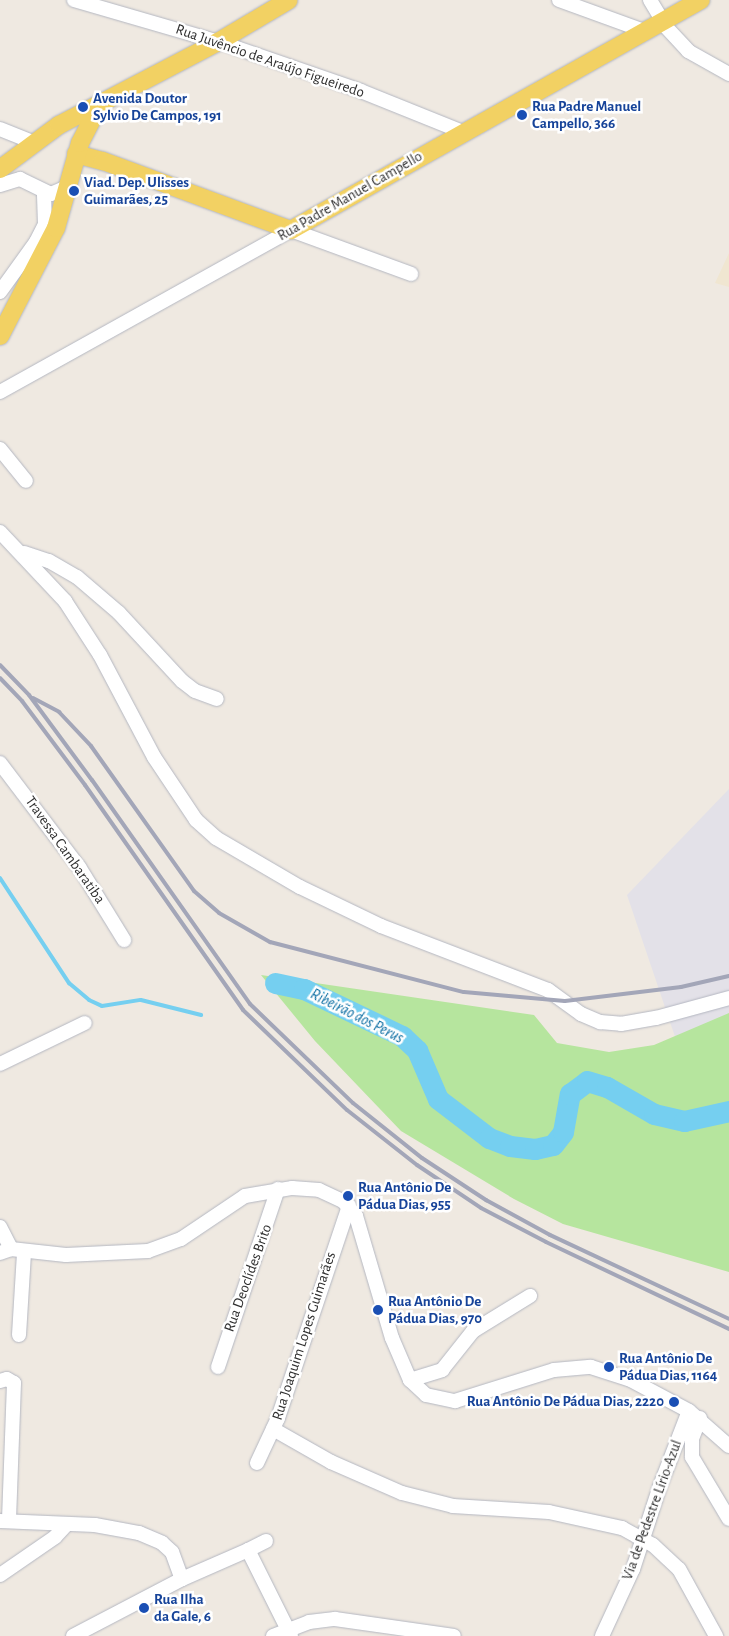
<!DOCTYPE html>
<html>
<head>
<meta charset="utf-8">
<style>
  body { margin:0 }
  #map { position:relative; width:729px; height:1636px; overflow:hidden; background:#efe9e1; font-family:"Alegreya Sans",sans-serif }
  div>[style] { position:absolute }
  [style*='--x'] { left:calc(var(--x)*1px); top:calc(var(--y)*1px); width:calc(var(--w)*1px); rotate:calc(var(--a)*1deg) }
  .industrial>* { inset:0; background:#e3e1e8 }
  .education>* { inset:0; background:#f0e6d1 }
  .green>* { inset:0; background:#b6e59e }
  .stream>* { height:4px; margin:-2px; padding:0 2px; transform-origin:2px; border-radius:2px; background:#75cff0 }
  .river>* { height:21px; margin:-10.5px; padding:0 10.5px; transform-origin:10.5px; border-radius:10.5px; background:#75cff0 }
  .roads { filter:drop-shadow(0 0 1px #b4b7c1) drop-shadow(0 0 1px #b4b7c1) }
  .minor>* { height:14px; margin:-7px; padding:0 7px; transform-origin:7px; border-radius:7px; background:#fff }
  .major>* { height:18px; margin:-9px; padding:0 9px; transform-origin:9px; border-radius:9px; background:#f2d163 }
  .rail>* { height:4px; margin:-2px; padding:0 2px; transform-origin:2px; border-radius:2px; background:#a3a6b8 }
  .dots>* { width:14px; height:14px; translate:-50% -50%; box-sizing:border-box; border:2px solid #fff; border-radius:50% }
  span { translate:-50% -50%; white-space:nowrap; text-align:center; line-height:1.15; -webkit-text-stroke:5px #fff; paint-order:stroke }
  .street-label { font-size:15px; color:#2e2e2e }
  .transit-label { font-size:15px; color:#164399; font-weight:700 }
  .left { translate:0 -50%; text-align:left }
  .right { translate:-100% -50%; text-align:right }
  .water-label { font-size:16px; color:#0d6fa3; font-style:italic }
</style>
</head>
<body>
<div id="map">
  <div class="industrial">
    <i style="clip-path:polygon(729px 789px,729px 1072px,690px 1081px,627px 895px)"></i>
  </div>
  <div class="education">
    <i style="clip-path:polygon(729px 253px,729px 287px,715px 283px)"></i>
  </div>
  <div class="green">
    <i style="clip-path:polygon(261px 975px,534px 1015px,557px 1043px,609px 1052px,654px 1045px,729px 1013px,729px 1272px,563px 1224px,514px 1199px,401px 1131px,315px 1041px)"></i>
  </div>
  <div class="stream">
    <i style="--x:0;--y:878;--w:126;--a:56.7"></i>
    <i style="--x:69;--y:983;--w:26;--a:40"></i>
    <i style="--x:89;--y:1000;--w:14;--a:25"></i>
    <i style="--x:102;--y:1006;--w:39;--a:-9"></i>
    <i style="--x:141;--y:1000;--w:62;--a:14"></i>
  </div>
  <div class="river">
    <i style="--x:275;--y:983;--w:30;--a:12"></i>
    <i style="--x:304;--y:989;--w:109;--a:25.6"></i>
    <i style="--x:402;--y:1036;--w:21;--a:43"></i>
    <i style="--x:417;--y:1050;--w:53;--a:66.8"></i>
    <i style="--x:438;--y:1099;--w:64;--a:37.4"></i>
    <i style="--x:489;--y:1138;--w:22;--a:21"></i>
    <i style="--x:510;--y:1146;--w:25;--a:7"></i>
    <i style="--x:535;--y:1149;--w:18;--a:-13"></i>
    <i style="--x:553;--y:1145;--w:16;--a:-52"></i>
    <i style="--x:563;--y:1132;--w:39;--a:-80"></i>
    <i style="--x:570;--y:1094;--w:21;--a:-37"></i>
    <i style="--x:587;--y:1081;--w:21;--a:17"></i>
    <i style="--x:607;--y:1087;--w:54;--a:29.9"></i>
    <i style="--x:654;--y:1114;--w:31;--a:13"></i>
    <i style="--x:684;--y:1121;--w:46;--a:-12.5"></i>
  </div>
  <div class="roads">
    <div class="minor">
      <i style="--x:74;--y:0;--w:151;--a:16.2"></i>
      <i style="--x:219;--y:42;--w:150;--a:19"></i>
      <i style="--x:361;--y:91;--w:110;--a:21.9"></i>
      <i style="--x:559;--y:0;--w:90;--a:20"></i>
      <i style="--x:650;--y:0;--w:31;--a:59"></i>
      <i style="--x:666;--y:27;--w:33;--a:47"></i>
      <i style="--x:688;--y:51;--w:47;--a:29.3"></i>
      <i style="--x:0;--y:129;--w:35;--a:22"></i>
      <i style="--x:0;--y:185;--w:21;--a:-17"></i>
      <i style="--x:20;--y:179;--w:34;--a:26"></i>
      <i style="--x:51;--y:194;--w:17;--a:-24"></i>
      <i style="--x:0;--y:292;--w:62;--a:-54.2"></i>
      <i style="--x:36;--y:242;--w:20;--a:-63"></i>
      <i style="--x:45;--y:224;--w:32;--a:-92"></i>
      <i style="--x:0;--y:392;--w:333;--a:-29.1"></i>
      <i style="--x:291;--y:230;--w:128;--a:20.1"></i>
      <i style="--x:0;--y:449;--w:41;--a:50.9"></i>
      <i style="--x:0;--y:532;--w:95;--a:46.7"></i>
      <i style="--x:65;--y:601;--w:64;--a:57.1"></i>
      <i style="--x:100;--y:655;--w:115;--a:62.1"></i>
      <i style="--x:154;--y:757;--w:76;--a:56.3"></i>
      <i style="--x:196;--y:820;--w:27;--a:42"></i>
      <i style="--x:216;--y:838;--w:97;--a:30.3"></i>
      <i style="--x:300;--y:887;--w:90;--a:25.7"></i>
      <i style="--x:381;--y:926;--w:179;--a:21"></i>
      <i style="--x:548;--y:990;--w:41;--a:36"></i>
      <i style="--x:581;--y:1014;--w:21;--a:23"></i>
      <i style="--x:600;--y:1022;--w:21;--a:5"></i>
      <i style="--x:621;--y:1024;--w:36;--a:-10"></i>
      <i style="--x:656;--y:1018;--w:76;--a:-15.3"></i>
      <i style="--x:24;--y:553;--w:26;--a:18"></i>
      <i style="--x:49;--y:561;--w:32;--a:30"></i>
      <i style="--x:77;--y:577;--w:55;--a:40.6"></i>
      <i style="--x:119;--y:613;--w:93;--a:47.2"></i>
      <i style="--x:182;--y:681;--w:16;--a:38"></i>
      <i style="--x:195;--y:691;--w:23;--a:20"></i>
      <i style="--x:0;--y:763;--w:131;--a:52.8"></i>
      <i style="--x:79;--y:867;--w:86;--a:58.3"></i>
      <i style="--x:0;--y:1064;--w:94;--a:-25.8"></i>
      <i style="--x:0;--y:1227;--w:25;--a:63"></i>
      <i style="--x:0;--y:1253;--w:12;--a:-20"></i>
      <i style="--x:11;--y:1249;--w:55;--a:6.2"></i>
      <i style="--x:66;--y:1255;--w:82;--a:-2.8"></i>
      <i style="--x:148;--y:1251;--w:35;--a:-20"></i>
      <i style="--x:181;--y:1239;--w:77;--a:-33.9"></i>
      <i style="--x:245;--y:1196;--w:48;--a:-9.7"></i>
      <i style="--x:292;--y:1188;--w:27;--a:4"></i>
      <i style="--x:319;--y:1190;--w:26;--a:25"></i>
      <i style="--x:343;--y:1201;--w:20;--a:49"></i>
      <i style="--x:356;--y:1216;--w:127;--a:73.6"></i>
      <i style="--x:392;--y:1338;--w:46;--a:66.8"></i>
      <i style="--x:410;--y:1380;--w:22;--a:43"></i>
      <i style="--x:426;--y:1395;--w:30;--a:12"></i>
      <i style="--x:455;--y:1401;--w:104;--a:-17.4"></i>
      <i style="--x:554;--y:1370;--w:37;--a:-5"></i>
      <i style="--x:591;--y:1367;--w:40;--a:18"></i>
      <i style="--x:629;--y:1379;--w:68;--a:28.1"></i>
      <i style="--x:689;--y:1411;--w:53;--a:41.2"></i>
      <i style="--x:19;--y:1335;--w:82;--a:-86.5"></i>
      <i style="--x:218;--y:1367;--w:188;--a:-71.4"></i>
      <i style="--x:410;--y:1380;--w:34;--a:-17"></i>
      <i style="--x:442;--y:1370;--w:50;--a:-51.5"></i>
      <i style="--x:473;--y:1331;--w:67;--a:-31.6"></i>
      <i style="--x:0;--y:1381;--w:7;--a:-16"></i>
      <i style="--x:7;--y:1379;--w:8;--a:30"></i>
      <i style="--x:14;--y:1383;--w:138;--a:92.1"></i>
      <i style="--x:700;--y:1418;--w:22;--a:111"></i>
      <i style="--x:692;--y:1439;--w:18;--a:90"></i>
      <i style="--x:692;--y:1457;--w:72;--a:59.2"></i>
      <i style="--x:273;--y:1429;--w:67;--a:29.6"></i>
      <i style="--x:331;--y:1462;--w:77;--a:23.6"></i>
      <i style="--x:402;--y:1493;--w:53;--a:14.3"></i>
      <i style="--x:453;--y:1506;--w:96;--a:3.6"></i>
      <i style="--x:549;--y:1512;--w:75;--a:12.4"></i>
      <i style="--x:622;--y:1528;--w:35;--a:29"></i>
      <i style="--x:653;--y:1545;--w:35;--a:43"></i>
      <i style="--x:679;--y:1569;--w:77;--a:61.1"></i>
      <i style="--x:257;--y:1463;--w:50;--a:-65"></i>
      <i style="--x:278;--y:1418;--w:224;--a:-71.5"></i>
      <i style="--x:0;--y:1521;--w:95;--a:2.4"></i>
      <i style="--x:95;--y:1525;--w:45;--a:10.3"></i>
      <i style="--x:139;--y:1533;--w:25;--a:23"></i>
      <i style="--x:162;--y:1543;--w:13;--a:42"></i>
      <i style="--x:172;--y:1552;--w:29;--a:70"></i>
      <i style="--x:266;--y:1541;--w:20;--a:153"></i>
      <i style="--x:248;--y:1550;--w:96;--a:63.4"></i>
      <i style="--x:0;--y:1575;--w:67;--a:-34.6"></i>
      <i style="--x:55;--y:1537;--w:16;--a:-47"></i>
      <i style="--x:73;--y:1636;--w:123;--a:-27.6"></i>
      <i style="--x:182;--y:1579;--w:72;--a:-23.7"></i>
      <i style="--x:273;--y:1636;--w:39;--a:-21"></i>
      <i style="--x:309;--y:1622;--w:26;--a:-7"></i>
      <i style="--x:335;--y:1619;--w:120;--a:8.1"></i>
      <i style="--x:602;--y:1636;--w:74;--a:-65.2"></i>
      <i style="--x:633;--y:1569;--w:87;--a:-72"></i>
      <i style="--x:660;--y:1486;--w:80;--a:-68.9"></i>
    </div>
    <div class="major">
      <i style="--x:76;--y:154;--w:28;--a:15"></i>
      <i style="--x:103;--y:161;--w:200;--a:20.2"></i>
      <i style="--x:291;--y:230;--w:470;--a:-29.3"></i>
      <i style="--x:0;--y:169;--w:74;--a:-36.7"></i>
      <i style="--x:59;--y:125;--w:179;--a:-27.6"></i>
      <i style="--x:218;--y:42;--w:82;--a:-30.6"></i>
      <i style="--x:0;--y:336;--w:122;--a:-62.6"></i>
      <i style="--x:56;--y:228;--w:88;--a:-74.2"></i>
      <i style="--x:80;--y:143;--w:42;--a:-62.8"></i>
    </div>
  </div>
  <div class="rail">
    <i style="--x:0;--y:665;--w:42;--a:46"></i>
    <i style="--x:29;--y:695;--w:106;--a:53.5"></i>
    <i style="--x:92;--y:780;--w:274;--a:54.8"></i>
    <i style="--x:250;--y:1004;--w:143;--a:43.9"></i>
    <i style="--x:353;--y:1103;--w:88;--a:38.6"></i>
    <i style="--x:422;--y:1158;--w:77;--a:33.3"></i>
    <i style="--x:486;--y:1200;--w:73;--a:28.7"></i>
    <i style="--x:550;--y:1235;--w:198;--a:25.1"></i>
    <i style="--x:0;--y:678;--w:32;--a:46"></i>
    <i style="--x:22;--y:701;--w:105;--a:53.1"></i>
    <i style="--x:85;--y:785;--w:275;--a:54.9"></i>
    <i style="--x:243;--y:1010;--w:144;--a:43.9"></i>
    <i style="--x:347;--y:1110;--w:89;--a:38.2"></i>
    <i style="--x:417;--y:1165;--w:77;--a:33.9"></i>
    <i style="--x:481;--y:1208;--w:73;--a:27.6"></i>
    <i style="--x:546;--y:1242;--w:203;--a:25.4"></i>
    <i style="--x:33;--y:698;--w:30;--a:28"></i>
    <i style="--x:59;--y:712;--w:47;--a:46.7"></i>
    <i style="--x:91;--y:746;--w:178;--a:54.6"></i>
    <i style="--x:194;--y:891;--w:33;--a:41"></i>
    <i style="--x:219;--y:913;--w:59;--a:29.6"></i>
    <i style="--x:270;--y:942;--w:200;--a:14.5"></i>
    <i style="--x:464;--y:992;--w:101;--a:5.1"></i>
    <i style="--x:565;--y:1001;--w:117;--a:-6.9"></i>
    <i style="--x:681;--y:987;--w:49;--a:-12.9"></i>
  </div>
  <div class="dots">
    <i style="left:83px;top:107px;background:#1a4fb4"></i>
    <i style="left:522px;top:115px;background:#1a4fb4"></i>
    <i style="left:74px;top:191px;background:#1a4fb4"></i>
    <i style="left:348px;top:1196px;background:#1a4fb4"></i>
    <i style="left:378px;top:1310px;background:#1a4fb4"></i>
    <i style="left:609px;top:1367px;background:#1a4fb4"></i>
    <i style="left:674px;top:1402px;background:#1a4fb4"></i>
    <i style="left:144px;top:1608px;background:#1a4fb4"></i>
  </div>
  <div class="street-label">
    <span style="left:270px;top:61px;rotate:19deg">Rua Juvêncio de Araújo Figueiredo</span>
    <span style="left:350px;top:196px;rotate:-30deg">Rua Padre Manuel Campello</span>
    <span style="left:65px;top:850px;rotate:55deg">Travessa Cambaratiba</span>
    <span style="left:248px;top:1278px;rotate:-70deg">Rua Deoclídes Brito</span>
    <span style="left:304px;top:1336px;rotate:-72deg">Rua Joaquim Lopes Guimarães</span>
    <span style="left:652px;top:1510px;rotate:-70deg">Via de Pedestre Lírio-Azul</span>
  </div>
  <div class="transit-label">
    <span class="left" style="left:93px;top:107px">Avenida Doutor<br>Sylvio De Campos, 191</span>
    <span class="left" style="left:532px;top:115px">Rua Padre Manuel<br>Campello, 366</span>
    <span class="left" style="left:84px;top:191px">Viad. Dep. Ulisses<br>Guimarães, 25</span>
    <span class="left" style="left:358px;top:1196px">Rua Antônio De<br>Pádua Dias, 955</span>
    <span class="left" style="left:388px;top:1310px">Rua Antônio De<br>Pádua Dias, 970</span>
    <span class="left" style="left:619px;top:1367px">Rua Antônio De<br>Pádua Dias, 1164</span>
    <span class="right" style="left:664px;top:1402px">Rua Antônio De Pádua Dias, 2220</span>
    <span class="left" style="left:154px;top:1608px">Rua Ilha<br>da Gale, 6</span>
  </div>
  <div class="water-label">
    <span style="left:357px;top:1016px;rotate:27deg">Ribeirão dos Perus</span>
  </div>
</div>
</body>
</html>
